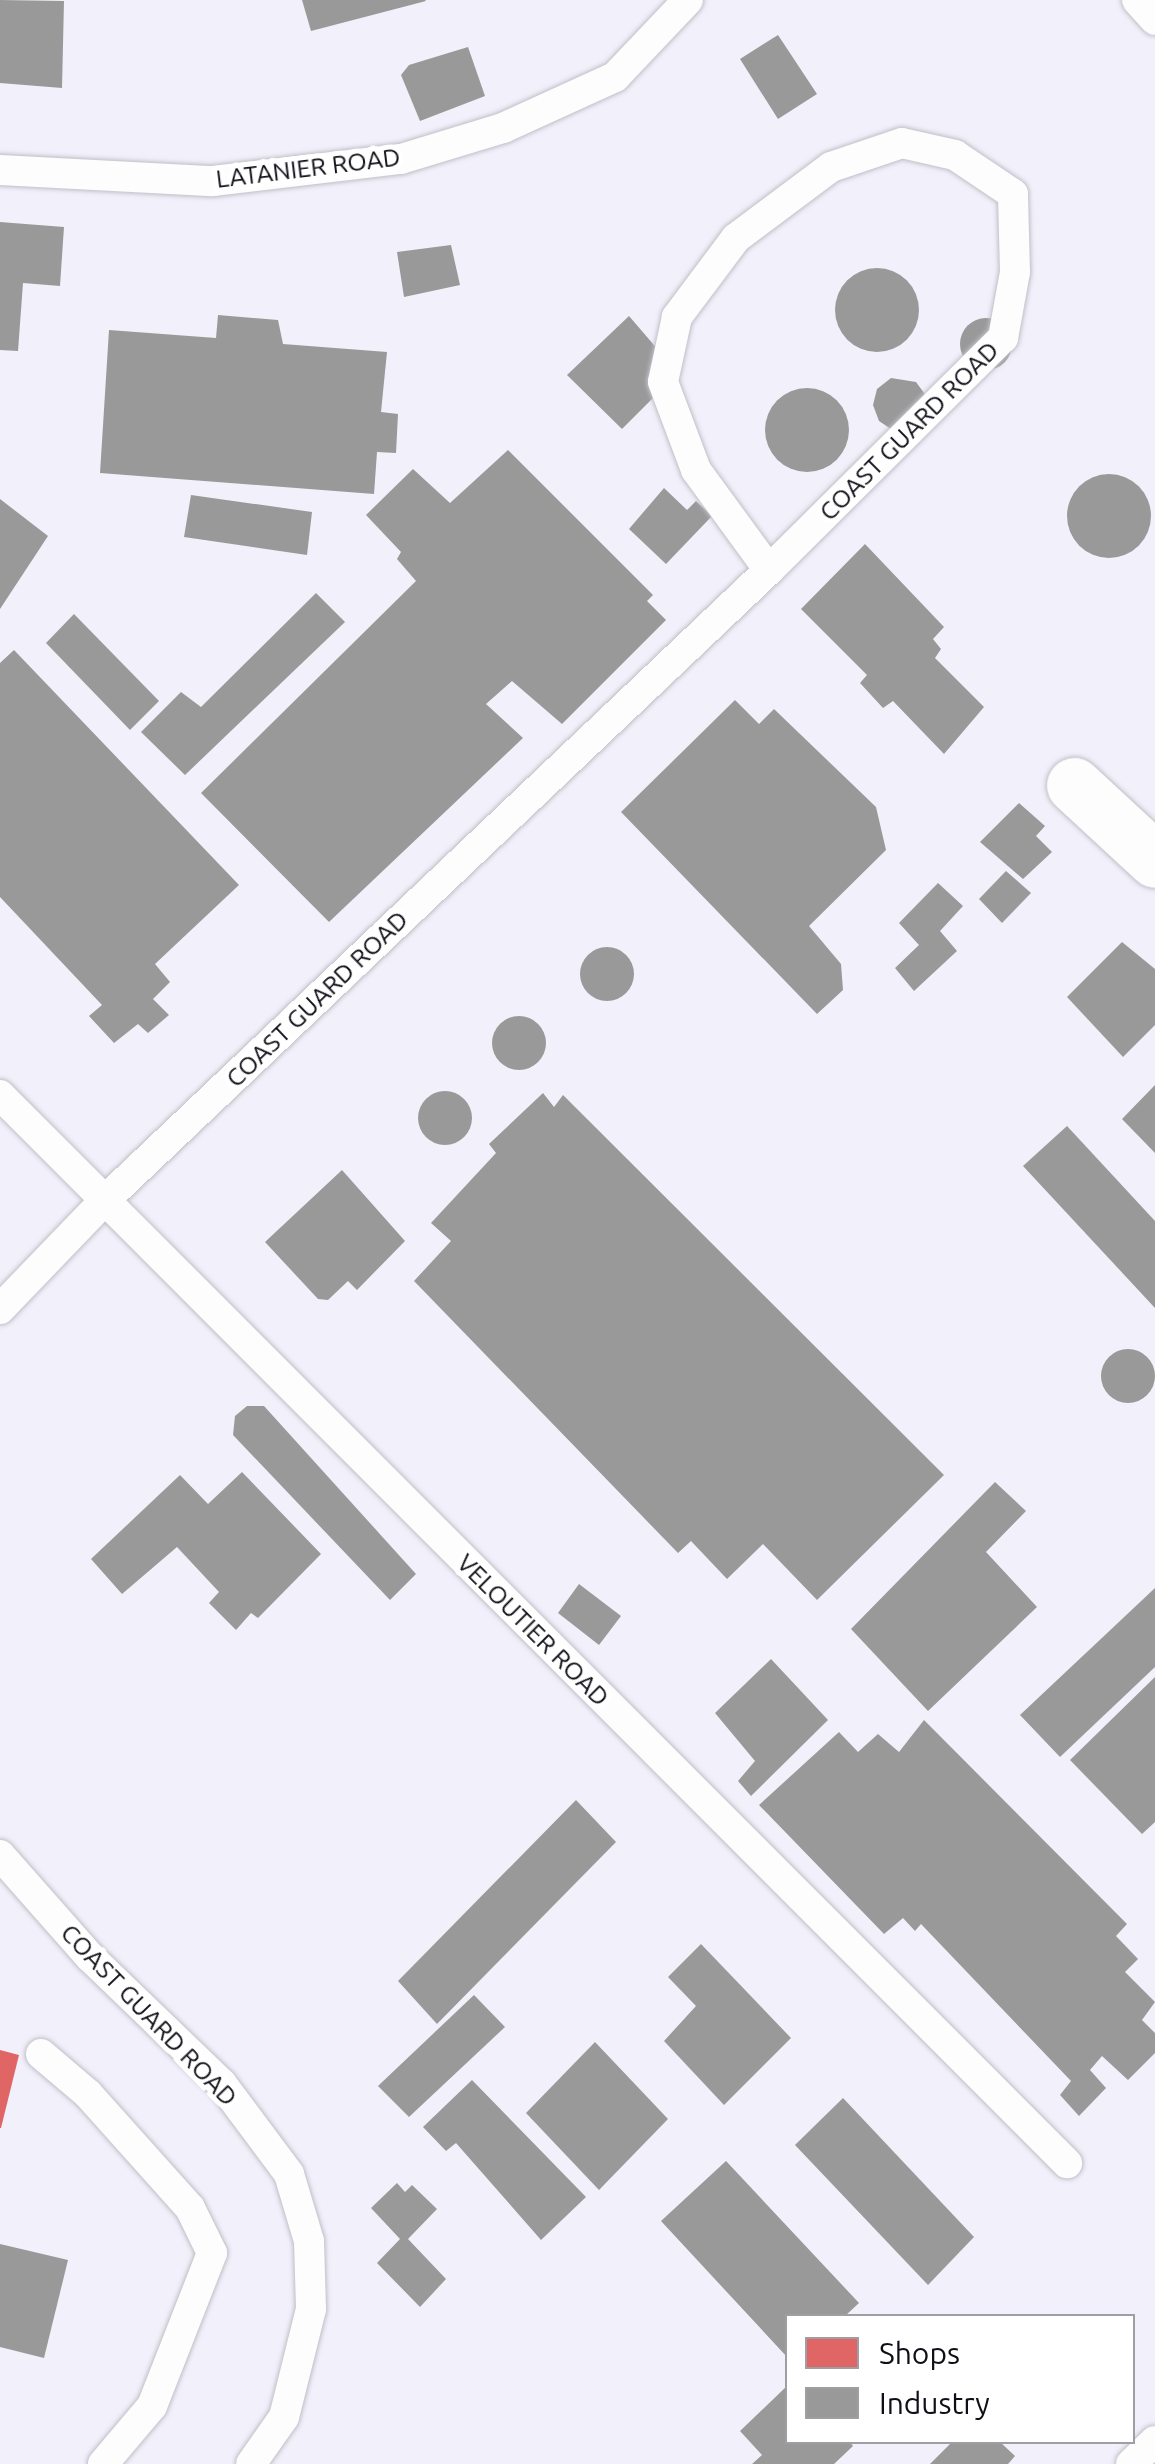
<!DOCTYPE html>
<html>
<head>
<meta charset="utf-8">
<style>
  body { margin:0 }
  #map { position:relative; width:1155px; height:2464px; overflow:hidden; background:#f2f0fa; font-family:Ubuntu,sans-serif }
  div>[style] { position:absolute }
  [style*='--x'] { left:calc(var(--x)*1px); top:calc(var(--y)*1px); width:calc(var(--w)*1px); rotate:calc(var(--a)*1deg) }
  .shops>* { inset:0; background:#e06666 }
  .industry>* { inset:0; background:#999 }
  .round { border-radius:50% }
  .roads { filter:drop-shadow(0 0 2px #c0bfc8) drop-shadow(0 0 2px #c0bfc8) }
  .service>* { height:30px; margin:-15px; padding:0 15px; transform-origin:15px; border-radius:15px; background:#fdfdfe }
  .minor>* { height:55px; margin:-27.5px; padding:0 27.5px; transform-origin:27.5px; border-radius:27.5px; background:#fdfdfe }
  span { translate:-50% -50%; white-space:nowrap; text-align:center; line-height:1.15; -webkit-text-stroke:10px #fff; paint-order:stroke }
  .street-label { font-size:25px; color:#100f18 }
  .legend { position:absolute; left:785px; top:2314px; width:350px; height:130px; box-sizing:border-box; background:#fff; border:2px solid #9f9fa3; margin:0; padding:12px 18px; list-style:none; font-size:30px; color:#100f18 }
  .legend li { display:flex; align-items:center; gap:20px; height:50px }
  .legend b { width:50px; border:2px solid #9f9fa3 }
</style>
</head>
<body>
<div id="map">
  <div class="shops">
    <i style="clip-path:polygon(0 2050px,19px 2055px,1px 2128px,0 2128px)"></i>
  </div>
  <div class="industry">
    <i style="clip-path:polygon(0 0,64px 1px,62px 88px,0 83px)"></i>
    <i style="clip-path:polygon(302px 0,425px 0,426px 1px,311px 31px)"></i>
    <i style="clip-path:polygon(778px 35px,817px 94px,778px 119px,740px 59px)"></i>
    <i style="clip-path:polygon(468px 47px,485px 96px,420px 121px,401px 75px,409px 65px)"></i>
    <i style="clip-path:polygon(0 222px,64px 227px,60px 286px,23px 283px,18px 351px,0 350px)"></i>
    <i style="clip-path:polygon(451px 245px,460px 285px,404px 297px,397px 252px)"></i>
    <i class="round" style="left:835px;top:268px;width:84px;height:84px"></i>
    <i style="clip-path:polygon(218px 315px,278px 320px,283px 344px,387px 352px,381px 412px,398px 414px,396px 453px,377px 452px,374px 494px,100px 473px,109px 330px,216px 338px)"></i>
    <i style="clip-path:polygon(629px 316px,678px 373px,622px 429px,567px 375px)"></i>
    <i class="round" style="left:960px;top:318px;width:52px;height:52px"></i>
    <i style="clip-path:polygon(891px 378px,916px 382px,927px 397px,894px 431px,879px 421px,873px 405px,877px 389px)"></i>
    <i class="round" style="left:765px;top:388px;width:84px;height:84px"></i>
    <i style="clip-path:polygon(508px 450px,653px 595px,647px 601px,666px 620px,562px 724px,512px 681px,486px 704px,523px 738px,329px 922px,201px 793px,416px 581px,397px 559px,401px 552px,366px 515px,413px 469px,450px 503px)"></i>
    <i class="round" style="left:1067px;top:474px;width:84px;height:84px"></i>
    <i style="clip-path:polygon(664px 488px,687px 510px,696px 501px,712px 516px,666px 564px,629px 529px)"></i>
    <i style="clip-path:polygon(191px 495px,312px 512px,307px 555px,184px 537px)"></i>
    <i style="clip-path:polygon(0 499px,48px 536px,0 609px)"></i>
    <i style="clip-path:polygon(865px 544px,944px 627px,933px 639px,941px 649px,935px 658px,984px 707px,944px 754px,893px 701px,883px 708px,860px 683px,867px 675px,801px 609px)"></i>
    <i style="clip-path:polygon(316px 593px,345px 622px,185px 775px,141px 732px,181px 692px,201px 707px)"></i>
    <i style="clip-path:polygon(74px 614px,159px 701px,130px 730px,46px 643px)"></i>
    <i style="clip-path:polygon(14px 650px,239px 885px,155px 964px,170px 982px,153px 999px,169px 1015px,148px 1033px,138px 1024px,114px 1043px,89px 1016px,102px 1005px,0 897px,0 663px)"></i>
    <i style="clip-path:polygon(735px 700px,759px 724px,774px 709px,876px 807px,886px 850px,809px 926px,841px 964px,843px 990px,817px 1014px,621px 812px)"></i>
    <i style="clip-path:polygon(1019px 803px,1045px 826px,1036px 836px,1052px 852px,1023px 879px,980px 842px)"></i>
    <i style="clip-path:polygon(1006px 871px,1031px 893px,1002px 923px,979px 899px)"></i>
    <i style="clip-path:polygon(938px 883px,963px 906px,940px 931px,957px 951px,914px 991px,895px 968px,919px 945px,899px 923px)"></i>
    <i style="clip-path:polygon(1122px 942px,1155px 969px,1155px 1025px,1123px 1057px,1067px 997px)"></i>
    <i class="round" style="left:580px;top:947px;width:54px;height:54px"></i>
    <i class="round" style="left:492px;top:1016px;width:54px;height:54px"></i>
    <i style="clip-path:polygon(1155px 1085px,1155px 1153px,1122px 1119px)"></i>
    <i class="round" style="left:418px;top:1091px;width:54px;height:54px"></i>
    <i style="clip-path:polygon(543px 1093px,554px 1107px,563px 1095px,944px 1475px,817px 1600px,763px 1544px,727px 1579px,691px 1541px,678px 1553px,414px 1281px,451px 1241px,431px 1223px,496px 1153px,489px 1144px)"></i>
    <i style="clip-path:polygon(1067px 1126px,1155px 1221px,1155px 1308px,1023px 1166px)"></i>
    <i style="clip-path:polygon(342px 1170px,405px 1241px,357px 1290px,348px 1281px,328px 1300px,318px 1299px,265px 1242px)"></i>
    <i class="round" style="left:1101px;top:1349px;width:54px;height:54px"></i>
    <i style="clip-path:polygon(247px 1406px,264px 1406px,416px 1574px,390px 1600px,233px 1435px,235px 1416px)"></i>
    <i style="clip-path:polygon(242px 1472px,321px 1554px,258px 1618px,251px 1613px,236px 1630px,209px 1603px,219px 1592px,177px 1547px,122px 1594px,91px 1559px,180px 1475px,208px 1504px)"></i>
    <i style="clip-path:polygon(995px 1482px,1026px 1511px,986px 1552px,1037px 1607px,928px 1711px,851px 1629px)"></i>
    <i style="clip-path:polygon(579px 1584px,621px 1616px,599px 1645px,558px 1613px)"></i>
    <i style="clip-path:polygon(1155px 1588px,1155px 1667px,1060px 1757px,1020px 1715px)"></i>
    <i style="clip-path:polygon(771px 1659px,828px 1720px,751px 1796px,738px 1781px,755px 1761px,715px 1713px)"></i>
    <i style="clip-path:polygon(1155px 1677px,1155px 1822px,1142px 1834px,1070px 1760px)"></i>
    <i style="clip-path:polygon(924px 1720px,1127px 1924px,1116px 1936px,1138px 1959px,1125px 1972px,1155px 2002px,1142px 2020px,1155px 2033px,1155px 2053px,1128px 2080px,1102px 2056px,1090px 2070px,1106px 2088px,1079px 2116px,1060px 2095px,1071px 2081px,921px 1924px,915px 1931px,903px 1918px,884px 1934px,759px 1805px,839px 1732px,858px 1752px,878px 1734px,899px 1752px)"></i>
    <i style="clip-path:polygon(576px 1800px,616px 1842px,437px 2024px,398px 1981px)"></i>
    <i style="clip-path:polygon(701px 1944px,791px 2038px,724px 2105px,664px 2041px,696px 2006px,668px 1977px)"></i>
    <i style="clip-path:polygon(474px 1995px,505px 2027px,409px 2117px,378px 2086px)"></i>
    <i style="clip-path:polygon(595px 2042px,668px 2119px,599px 2190px,526px 2113px)"></i>
    <i style="clip-path:polygon(472px 2080px,586px 2197px,541px 2240px,456px 2143px,446px 2151px,423px 2127px)"></i>
    <i style="clip-path:polygon(843px 2098px,974px 2237px,928px 2285px,795px 2145px)"></i>
    <i style="clip-path:polygon(726px 2161px,859px 2303px,845px 2316px,788px 2316px,788px 2358px,661px 2221px)"></i>
    <i style="clip-path:polygon(397px 2183px,405px 2192px,412px 2185px,437px 2209px,408px 2239px,446px 2279px,420px 2307px,377px 2263px,400px 2239px,371px 2208px)"></i>
    <i style="clip-path:polygon(0 2244px,68px 2260px,44px 2358px,0 2347px)"></i>
    <i style="clip-path:polygon(788px 2385px,788px 2442px,850px 2442px,853px 2446px,834px 2464px,752px 2464px,762px 2455px,740px 2431px)"></i>
    <i style="clip-path:polygon(952px 2442px,1000px 2442px,1015px 2456px,1008px 2464px,930px 2464px)"></i>
  </div>
  <div class="roads">
    <div class="service">
      <i style="--x:1137;--y:0;--w:27;--a:48"></i>
      <i style="--x:0;--y:170;--w:213;--a:3"></i>
      <i style="--x:213;--y:181;--w:189;--a:-6.7"></i>
      <i style="--x:401;--y:159;--w:107;--a:-16.9"></i>
      <i style="--x:503;--y:128;--w:123;--a:-24.5"></i>
      <i style="--x:615;--y:77;--w:106;--a:-46.5"></i>
      <i style="--x:0;--y:1095;--w:1510;--a:45.03"></i>
      <i style="--x:0;--y:1309;--w:149;--a:-46.1"></i>
      <i style="--x:103;--y:1202;--w:918;--a:-43.5"></i>
      <i style="--x:769;--y:570;--w:330;--a:-44.8"></i>
      <i style="--x:1003;--y:338;--w:67;--a:-79.7"></i>
      <i style="--x:1015;--y:272;--w:78;--a:-91.5"></i>
      <i style="--x:1013;--y:194;--w:70;--a:-146.1"></i>
      <i style="--x:955;--y:155;--w:54;--a:-167.2"></i>
      <i style="--x:902;--y:143;--w:75;--a:161.3"></i>
      <i style="--x:831;--y:167;--w:119;--a:143.2"></i>
      <i style="--x:736;--y:238;--w:99;--a:126.8"></i>
      <i style="--x:677;--y:317;--w:66;--a:102.2"></i>
      <i style="--x:663;--y:382;--w:94;--a:69.4"></i>
      <i style="--x:696;--y:470;--w:124;--a:53.9"></i>
      <i style="--x:0;--y:1855;--w:136;--a:48.6"></i>
      <i style="--x:90;--y:1957;--w:183;--a:43.9"></i>
      <i style="--x:222;--y:2084;--w:112;--a:53.3"></i>
      <i style="--x:289;--y:2174;--w:70;--a:73.4"></i>
      <i style="--x:309;--y:2241;--w:68;--a:88.3"></i>
      <i style="--x:311;--y:2309;--w:111;--a:104"></i>
      <i style="--x:284;--y:2417;--w:57;--a:125.1"></i>
      <i style="--x:41;--y:2054;--w:62;--a:40.4"></i>
      <i style="--x:88;--y:2094;--w:153;--a:48.2"></i>
      <i style="--x:190;--y:2208;--w:50;--a:63.9"></i>
      <i style="--x:212;--y:2253;--w:164;--a:111.4"></i>
      <i style="--x:152;--y:2406;--w:76;--a:130.2"></i>
      <i style="--x:1131;--y:2464;--w:33;--a:-44"></i>
    </div>
    <div class="minor">
      <i style="--x:1074;--y:785;--w:110;--a:42.8"></i>
    </div>
  </div>
  <div class="street-label">
    <span style="left:308px;top:168px;rotate:-7deg">LATANIER ROAD</span>
    <span style="left:909px;top:431px;rotate:-45deg">COAST GUARD ROAD</span>
    <span style="left:317px;top:999px;rotate:-44deg">COAST GUARD ROAD</span>
    <span style="left:533px;top:1630px;rotate:45deg">VELOUTIER ROAD</span>
    <span style="left:149px;top:2015px;rotate:46deg">COAST GUARD ROAD</span>
  </div>
  <ul class="legend">
  <li><b style="height:28px;background:#e06666"></b>Shops</li>
  <li><b style="height:28px;background:#999"></b>Industry</li>
  </ul>
</div>
</body>
</html>
